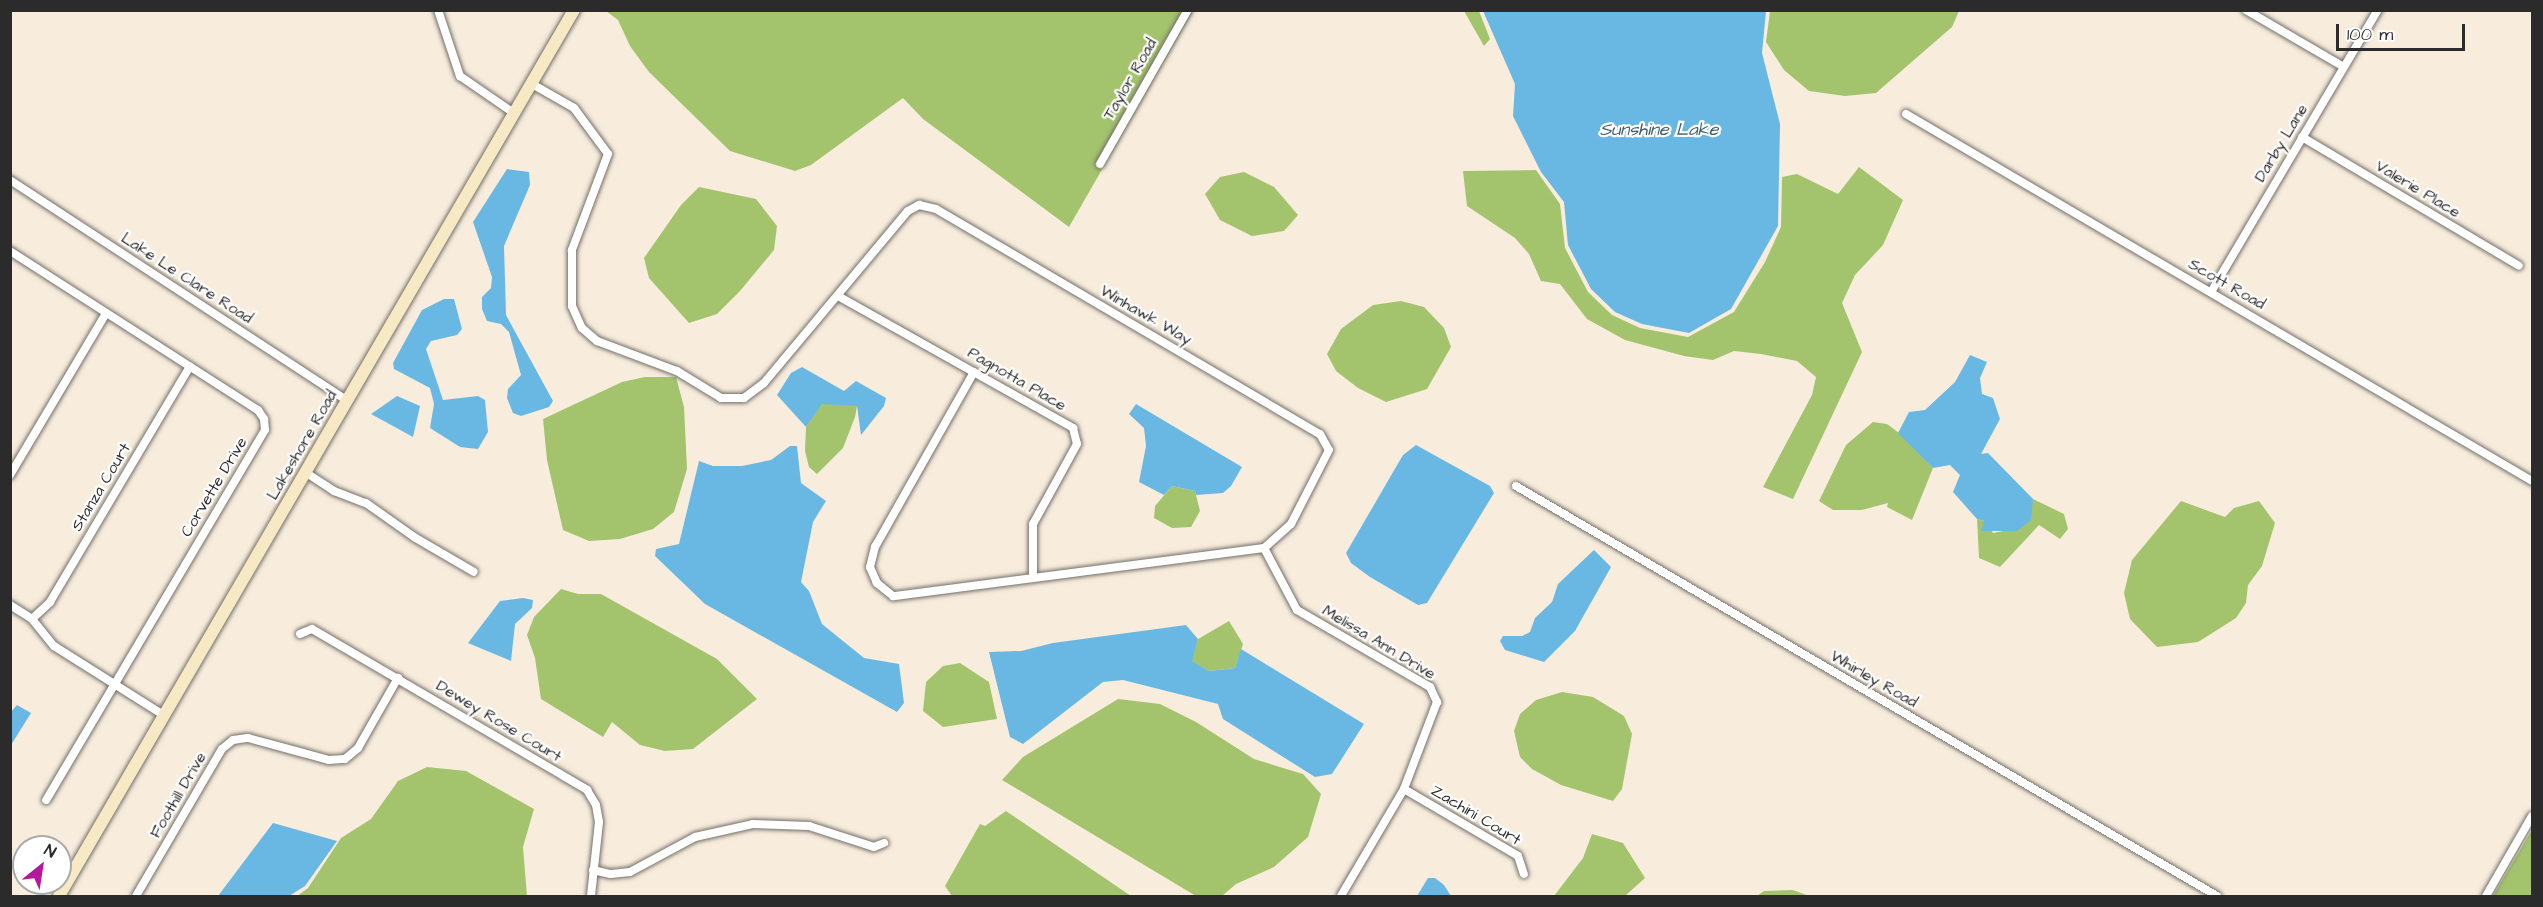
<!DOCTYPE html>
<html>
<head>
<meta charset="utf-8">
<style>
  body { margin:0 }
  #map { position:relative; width:2543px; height:907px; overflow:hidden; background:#f8eddd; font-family:"Architects Daughter",sans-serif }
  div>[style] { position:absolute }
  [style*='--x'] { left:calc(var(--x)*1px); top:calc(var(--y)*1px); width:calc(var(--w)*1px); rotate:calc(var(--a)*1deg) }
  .green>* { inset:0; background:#a3c46d }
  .water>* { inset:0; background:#68b8e3 }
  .roads { filter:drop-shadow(0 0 2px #736f69) drop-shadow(0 0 2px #736f69) }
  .street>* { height:8px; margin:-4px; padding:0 4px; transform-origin:4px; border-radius:4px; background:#fff }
  .secondary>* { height:12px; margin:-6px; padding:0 6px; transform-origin:6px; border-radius:6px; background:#f6e9c3 }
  span { translate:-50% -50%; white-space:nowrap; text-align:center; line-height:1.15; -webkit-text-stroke:4.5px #fff; paint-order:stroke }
  .street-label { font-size:16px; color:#2b2b2b }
  .water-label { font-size:18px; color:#405c6b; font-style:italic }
  .frame { position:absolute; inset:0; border:12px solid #2b2b2b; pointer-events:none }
  .north { position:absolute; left:12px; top:835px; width:60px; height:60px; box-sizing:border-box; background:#fff; border:2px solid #aaa; border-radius:50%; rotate:30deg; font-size:16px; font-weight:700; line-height:24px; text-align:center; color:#2b2b2b }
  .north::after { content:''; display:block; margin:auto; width:21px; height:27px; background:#b5179e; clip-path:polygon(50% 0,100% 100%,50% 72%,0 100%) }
  .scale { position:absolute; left:2336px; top:24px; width:129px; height:27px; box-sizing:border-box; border:3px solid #2b2b2b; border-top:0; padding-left:8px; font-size:18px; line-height:21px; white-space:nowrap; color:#2b2b2b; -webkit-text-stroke:4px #fff; paint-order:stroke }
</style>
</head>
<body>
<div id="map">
  <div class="green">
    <i style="clip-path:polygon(606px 11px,1193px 11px,1069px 227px,923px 119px,903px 98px,811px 165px,795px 171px,730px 151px,649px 72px,630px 46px,618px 20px)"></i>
    <i style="clip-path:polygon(1464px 11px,1479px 11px,1490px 39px,1484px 46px)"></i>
    <i style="clip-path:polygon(1770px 11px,1770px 10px,1959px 11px,1952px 27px,1876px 93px,1845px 96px,1809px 91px,1784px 70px,1766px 42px)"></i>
    <i style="clip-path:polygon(1859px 167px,1903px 200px,1883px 245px,1855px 275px,1842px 303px,1862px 352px,1793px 499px,1763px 487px,1812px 395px,1816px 377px,1797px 361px,1761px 354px,1734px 351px,1713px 360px,1684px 356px,1625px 340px,1587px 319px,1560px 284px,1541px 281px,1529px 254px,1515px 238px,1467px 206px,1463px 171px,1536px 170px,1560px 204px,1565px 248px,1588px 292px,1612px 315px,1640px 328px,1688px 337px,1734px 312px,1765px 262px,1781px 227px,1782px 177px,1797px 174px,1838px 194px)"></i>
    <i style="clip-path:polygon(1244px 172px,1274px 187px,1298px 215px,1284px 231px,1252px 236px,1220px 220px,1205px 194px,1220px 177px)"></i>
    <i style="clip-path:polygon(699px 187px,756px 199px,777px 226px,774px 250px,740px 291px,717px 314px,689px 323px,649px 278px,644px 258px,681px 205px)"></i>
    <i style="clip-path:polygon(1401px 301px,1424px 307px,1444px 328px,1451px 347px,1427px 389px,1386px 402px,1358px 388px,1336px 371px,1327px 354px,1341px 329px,1373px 305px)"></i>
    <i style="clip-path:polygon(645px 377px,676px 377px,684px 407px,687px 469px,674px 512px,653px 529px,620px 539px,589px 541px,563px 530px,547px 460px,543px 419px,622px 382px)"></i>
    <i style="clip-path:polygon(834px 402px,857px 406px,855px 417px,843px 448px,817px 474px,809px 467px,805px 451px,806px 427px,822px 403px)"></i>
    <i style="clip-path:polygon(1873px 422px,1887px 424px,1903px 436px,1933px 468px,1912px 520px,1887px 507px,1888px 503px,1862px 510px,1833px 510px,1819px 501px,1846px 445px)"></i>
    <i style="clip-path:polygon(1172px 486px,1195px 491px,1200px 511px,1191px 527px,1172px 528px,1154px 518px,1155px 506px)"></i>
    <i style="clip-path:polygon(2033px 499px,2064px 514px,2068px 529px,2060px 539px,2039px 525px,2000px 567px,1979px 558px,1977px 519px,1984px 521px,1993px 533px,2008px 530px,2030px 510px)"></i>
    <i style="clip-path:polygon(2181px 501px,2225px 517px,2234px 508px,2259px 501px,2275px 523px,2262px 566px,2248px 585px,2246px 603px,2236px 618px,2198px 642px,2157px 647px,2130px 619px,2124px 593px,2132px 560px)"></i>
    <i style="clip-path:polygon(561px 589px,578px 594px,601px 594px,717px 659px,757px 699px,693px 749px,665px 751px,640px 745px,612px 722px,603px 737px,541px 699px,535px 658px,527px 635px,534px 617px)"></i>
    <i style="clip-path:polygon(1229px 621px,1243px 644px,1235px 668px,1209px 671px,1191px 661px,1198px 639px)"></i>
    <i style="clip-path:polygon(960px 663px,989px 682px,997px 719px,943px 727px,923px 711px,926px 682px,943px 666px)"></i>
    <i style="clip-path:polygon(1562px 692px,1593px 697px,1624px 716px,1632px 734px,1622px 789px,1613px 801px,1561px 785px,1532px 769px,1520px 757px,1514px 731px,1520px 714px,1536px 700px)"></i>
    <i style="clip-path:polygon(1118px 699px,1160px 704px,1196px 722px,1254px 759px,1303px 774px,1321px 794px,1308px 837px,1274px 867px,1236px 884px,1222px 896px,1196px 896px,1002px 780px,1023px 757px)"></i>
    <i style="clip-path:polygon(427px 767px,466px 771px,534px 809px,523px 847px,527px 896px,297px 896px,308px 888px,341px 838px,371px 819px,398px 781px)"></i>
    <i style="clip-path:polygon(1006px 811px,1131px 896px,952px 896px,945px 886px,980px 824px,985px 826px)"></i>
    <i style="clip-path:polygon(2532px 830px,2532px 896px,2493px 896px)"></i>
    <i style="clip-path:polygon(1592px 834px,1623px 843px,1645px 878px,1625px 896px,1554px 896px,1583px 858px)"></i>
    <i style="clip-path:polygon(1793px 890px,1809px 896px,1757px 896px,1764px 891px)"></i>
  </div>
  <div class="water">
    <i style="clip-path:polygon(1483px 11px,1766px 11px,1762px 53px,1780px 124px,1778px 226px,1731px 309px,1689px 333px,1642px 324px,1615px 312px,1591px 289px,1568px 245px,1564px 202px,1541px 172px,1513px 116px,1515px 84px)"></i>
    <i style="clip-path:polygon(507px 169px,529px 172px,530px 185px,504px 246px,506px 315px,553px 401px,549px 407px,521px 416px,513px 413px,507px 398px,508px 389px,521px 375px,509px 332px,501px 324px,487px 321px,482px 309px,482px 297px,491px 288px,492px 277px,473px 222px)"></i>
    <i style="clip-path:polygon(444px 299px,454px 299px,462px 329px,457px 335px,431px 341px,426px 349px,443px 400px,478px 396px,485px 400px,488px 432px,478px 449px,460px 447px,430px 428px,434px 404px,430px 388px,394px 369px,393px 363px,422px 310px)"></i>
    <i style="clip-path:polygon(1970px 355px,1987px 362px,1980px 378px,1982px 394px,1993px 398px,2000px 419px,1981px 454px,1988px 453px,2033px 499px,2031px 520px,2017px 531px,1981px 531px,1984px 521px,1977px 519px,1953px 492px,1960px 475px,1950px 465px,1933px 468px,1898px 433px,1909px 412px,1925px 410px,1955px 382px)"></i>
    <i style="clip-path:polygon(802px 367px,844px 391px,856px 381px,886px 398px,884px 406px,861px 435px,857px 406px,822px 404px,806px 427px,777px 395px,791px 373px)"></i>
    <i style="clip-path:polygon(397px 396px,420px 406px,413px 437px,371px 414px)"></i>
    <i style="clip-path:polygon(1136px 404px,1242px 467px,1231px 486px,1223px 493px,1196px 495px,1195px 491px,1172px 486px,1164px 495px,1139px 482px,1146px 446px,1144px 428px,1129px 414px)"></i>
    <i style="clip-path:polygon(1416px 445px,1490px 486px,1494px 493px,1427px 603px,1418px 605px,1370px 577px,1351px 563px,1346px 553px,1403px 455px)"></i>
    <i style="clip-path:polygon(790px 446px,797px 446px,801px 483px,826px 501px,813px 522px,801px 582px,809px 591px,822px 624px,864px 658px,899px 664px,904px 703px,897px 712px,705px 604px,655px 556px,656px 549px,679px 544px,699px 461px,713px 466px,742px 466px,771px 460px)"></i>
    <i style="clip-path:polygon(1594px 550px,1611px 567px,1575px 631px,1544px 662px,1505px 650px,1500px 641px,1503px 636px,1522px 636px,1530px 632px,1535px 618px,1552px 602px,1558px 584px)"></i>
    <i style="clip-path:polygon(523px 598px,533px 600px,532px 608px,515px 624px,511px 661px,468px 643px,500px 601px)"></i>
    <i style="clip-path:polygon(1186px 625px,1198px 639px,1192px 661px,1209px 671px,1235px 668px,1241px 649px,1364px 724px,1332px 774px,1315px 777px,1223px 719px,1218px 704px,1123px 680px,1103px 682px,1023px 744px,1010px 737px,989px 652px,1021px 651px,1053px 643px)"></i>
    <i style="clip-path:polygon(17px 705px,31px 713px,11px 745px,11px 712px)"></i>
    <i style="clip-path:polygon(273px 823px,337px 841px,305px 886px,289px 896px,218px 896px)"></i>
    <i style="clip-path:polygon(1428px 878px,1435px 878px,1444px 885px,1451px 896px,1417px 896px)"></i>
  </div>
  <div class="roads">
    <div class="street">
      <i style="--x:438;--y:10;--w:70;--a:71.6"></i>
      <i style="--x:460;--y:76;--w:67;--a:34.6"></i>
      <i style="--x:2246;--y:10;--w:113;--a:30.2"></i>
      <i style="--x:532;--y:84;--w:48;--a:29.7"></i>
      <i style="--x:574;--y:108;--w:57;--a:53.5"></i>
      <i style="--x:608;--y:154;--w:103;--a:110.6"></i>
      <i style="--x:572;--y:250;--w:56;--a:90"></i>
      <i style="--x:572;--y:306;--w:24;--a:66"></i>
      <i style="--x:582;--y:328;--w:20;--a:41"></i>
      <i style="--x:597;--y:341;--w:85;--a:20.6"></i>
      <i style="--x:677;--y:371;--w:52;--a:31.5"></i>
      <i style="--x:721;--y:398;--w:23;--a:0"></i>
      <i style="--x:744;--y:398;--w:25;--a:-37"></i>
      <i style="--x:764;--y:383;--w:224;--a:-50.1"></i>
      <i style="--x:908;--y:211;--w:13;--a:-29"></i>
      <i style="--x:919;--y:205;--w:17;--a:13"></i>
      <i style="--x:936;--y:209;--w:445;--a:30.4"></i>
      <i style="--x:1320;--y:434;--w:18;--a:61"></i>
      <i style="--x:1329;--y:450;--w:83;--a:117.2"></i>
      <i style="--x:1291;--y:524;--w:36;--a:138"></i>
      <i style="--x:1264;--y:548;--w:374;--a:172.6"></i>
      <i style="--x:893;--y:596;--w:21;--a:-141"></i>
      <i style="--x:877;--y:583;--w:17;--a:-114"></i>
      <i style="--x:870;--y:567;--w:21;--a:-76"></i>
      <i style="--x:875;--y:547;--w:201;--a:-60.5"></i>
      <i style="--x:1906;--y:114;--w:726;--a:30.38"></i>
      <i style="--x:2302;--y:137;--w:252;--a:30.7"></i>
      <i style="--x:1100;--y:164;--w:177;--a:-60.3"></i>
      <i style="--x:10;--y:180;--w:402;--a:33.2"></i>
      <i style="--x:10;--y:251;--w:295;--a:32.7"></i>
      <i style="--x:258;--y:410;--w:11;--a:56"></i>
      <i style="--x:264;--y:419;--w:11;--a:85"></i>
      <i style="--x:265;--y:430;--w:430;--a:120.6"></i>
      <i style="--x:2211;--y:292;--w:328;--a:-59.4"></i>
      <i style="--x:838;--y:296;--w:270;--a:29.3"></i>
      <i style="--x:1073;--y:428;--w:16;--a:76"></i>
      <i style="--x:1077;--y:444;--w:91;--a:118.8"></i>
      <i style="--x:1033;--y:524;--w:52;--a:90"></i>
      <i style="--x:305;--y:472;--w:35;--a:33"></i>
      <i style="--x:334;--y:491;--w:34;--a:21"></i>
      <i style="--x:366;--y:503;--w:59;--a:35.3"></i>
      <i style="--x:414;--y:537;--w:69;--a:30.3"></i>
      <i style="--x:10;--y:475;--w:188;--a:-59.3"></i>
      <i style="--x:1516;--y:486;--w:812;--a:30.32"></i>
      <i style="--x:1264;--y:548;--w:70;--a:62"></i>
      <i style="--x:1297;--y:610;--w:154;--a:30.1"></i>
      <i style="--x:1430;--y:687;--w:17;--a:65"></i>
      <i style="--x:1437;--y:702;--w:93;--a:110.8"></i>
      <i style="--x:1404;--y:789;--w:124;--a:120.5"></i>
      <i style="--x:10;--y:605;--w:26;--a:32"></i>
      <i style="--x:32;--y:619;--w:35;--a:51"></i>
      <i style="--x:54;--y:646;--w:131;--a:32.2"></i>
      <i style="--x:32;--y:619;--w:25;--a:-43"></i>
      <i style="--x:50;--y:602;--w:274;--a:-59.3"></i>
      <i style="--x:300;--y:634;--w:13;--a:-23"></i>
      <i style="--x:312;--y:629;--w:319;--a:30.3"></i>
      <i style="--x:587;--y:790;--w:17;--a:59"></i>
      <i style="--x:596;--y:805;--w:17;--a:80"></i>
      <i style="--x:599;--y:822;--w:74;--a:96.2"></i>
      <i style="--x:1404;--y:789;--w:132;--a:30.4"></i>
      <i style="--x:1518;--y:856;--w:19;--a:72"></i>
      <i style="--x:593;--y:870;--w:18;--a:13"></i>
      <i style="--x:611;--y:874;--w:19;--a:-6"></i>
      <i style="--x:630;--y:872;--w:74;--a:-28.3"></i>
      <i style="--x:695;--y:837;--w:59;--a:-12.6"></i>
      <i style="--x:753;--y:824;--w:56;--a:2"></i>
      <i style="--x:809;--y:826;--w:68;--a:17.9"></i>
      <i style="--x:874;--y:847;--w:11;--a:-22"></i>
      <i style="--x:136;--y:896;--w:170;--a:-59.7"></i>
      <i style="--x:222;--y:749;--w:14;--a:-39"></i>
      <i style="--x:233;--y:740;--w:15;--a:-8"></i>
      <i style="--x:248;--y:738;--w:84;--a:15.2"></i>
      <i style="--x:329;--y:760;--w:16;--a:-4"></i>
      <i style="--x:345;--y:759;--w:17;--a:-40"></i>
      <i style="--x:358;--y:748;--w:81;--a:-60.3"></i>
      <i style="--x:2486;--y:896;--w:92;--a:-60.1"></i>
    </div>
    <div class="secondary">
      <i style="--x:59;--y:896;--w:1025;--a:-59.83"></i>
    </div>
  </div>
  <div class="street-label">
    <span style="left:1130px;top:79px;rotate:-60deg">Taylor Road</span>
    <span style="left:2281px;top:143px;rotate:-59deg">Darby Lane</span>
    <span style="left:2418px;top:189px;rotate:31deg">Valerie Place</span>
    <span style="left:187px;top:278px;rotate:33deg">Lake Le Clare Road</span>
    <span style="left:2227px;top:284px;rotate:30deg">Scott Road</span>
    <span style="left:1146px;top:315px;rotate:30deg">Winhawk Way</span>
    <span style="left:1017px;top:379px;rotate:30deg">Pagnotta Place</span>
    <span style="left:302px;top:445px;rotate:-60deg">Lakeshore Road</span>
    <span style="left:101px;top:487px;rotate:-59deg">Stanza Court</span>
    <span style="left:214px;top:487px;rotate:-59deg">Corvette Drive</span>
    <span style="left:1379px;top:642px;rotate:31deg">Melissa Ann Drive</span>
    <span style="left:1874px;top:679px;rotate:30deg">Whirley Road</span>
    <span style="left:499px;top:721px;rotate:31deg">Dewey Rose Court</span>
    <span style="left:178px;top:795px;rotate:-60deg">Foothill Drive</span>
    <span style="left:1476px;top:815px;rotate:31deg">Zachini Court</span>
  </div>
  <div class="water-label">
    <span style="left:1659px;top:130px">Sunshine Lake</span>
  </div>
  <div class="frame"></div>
  <div class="north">N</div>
  <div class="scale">100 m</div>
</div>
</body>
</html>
